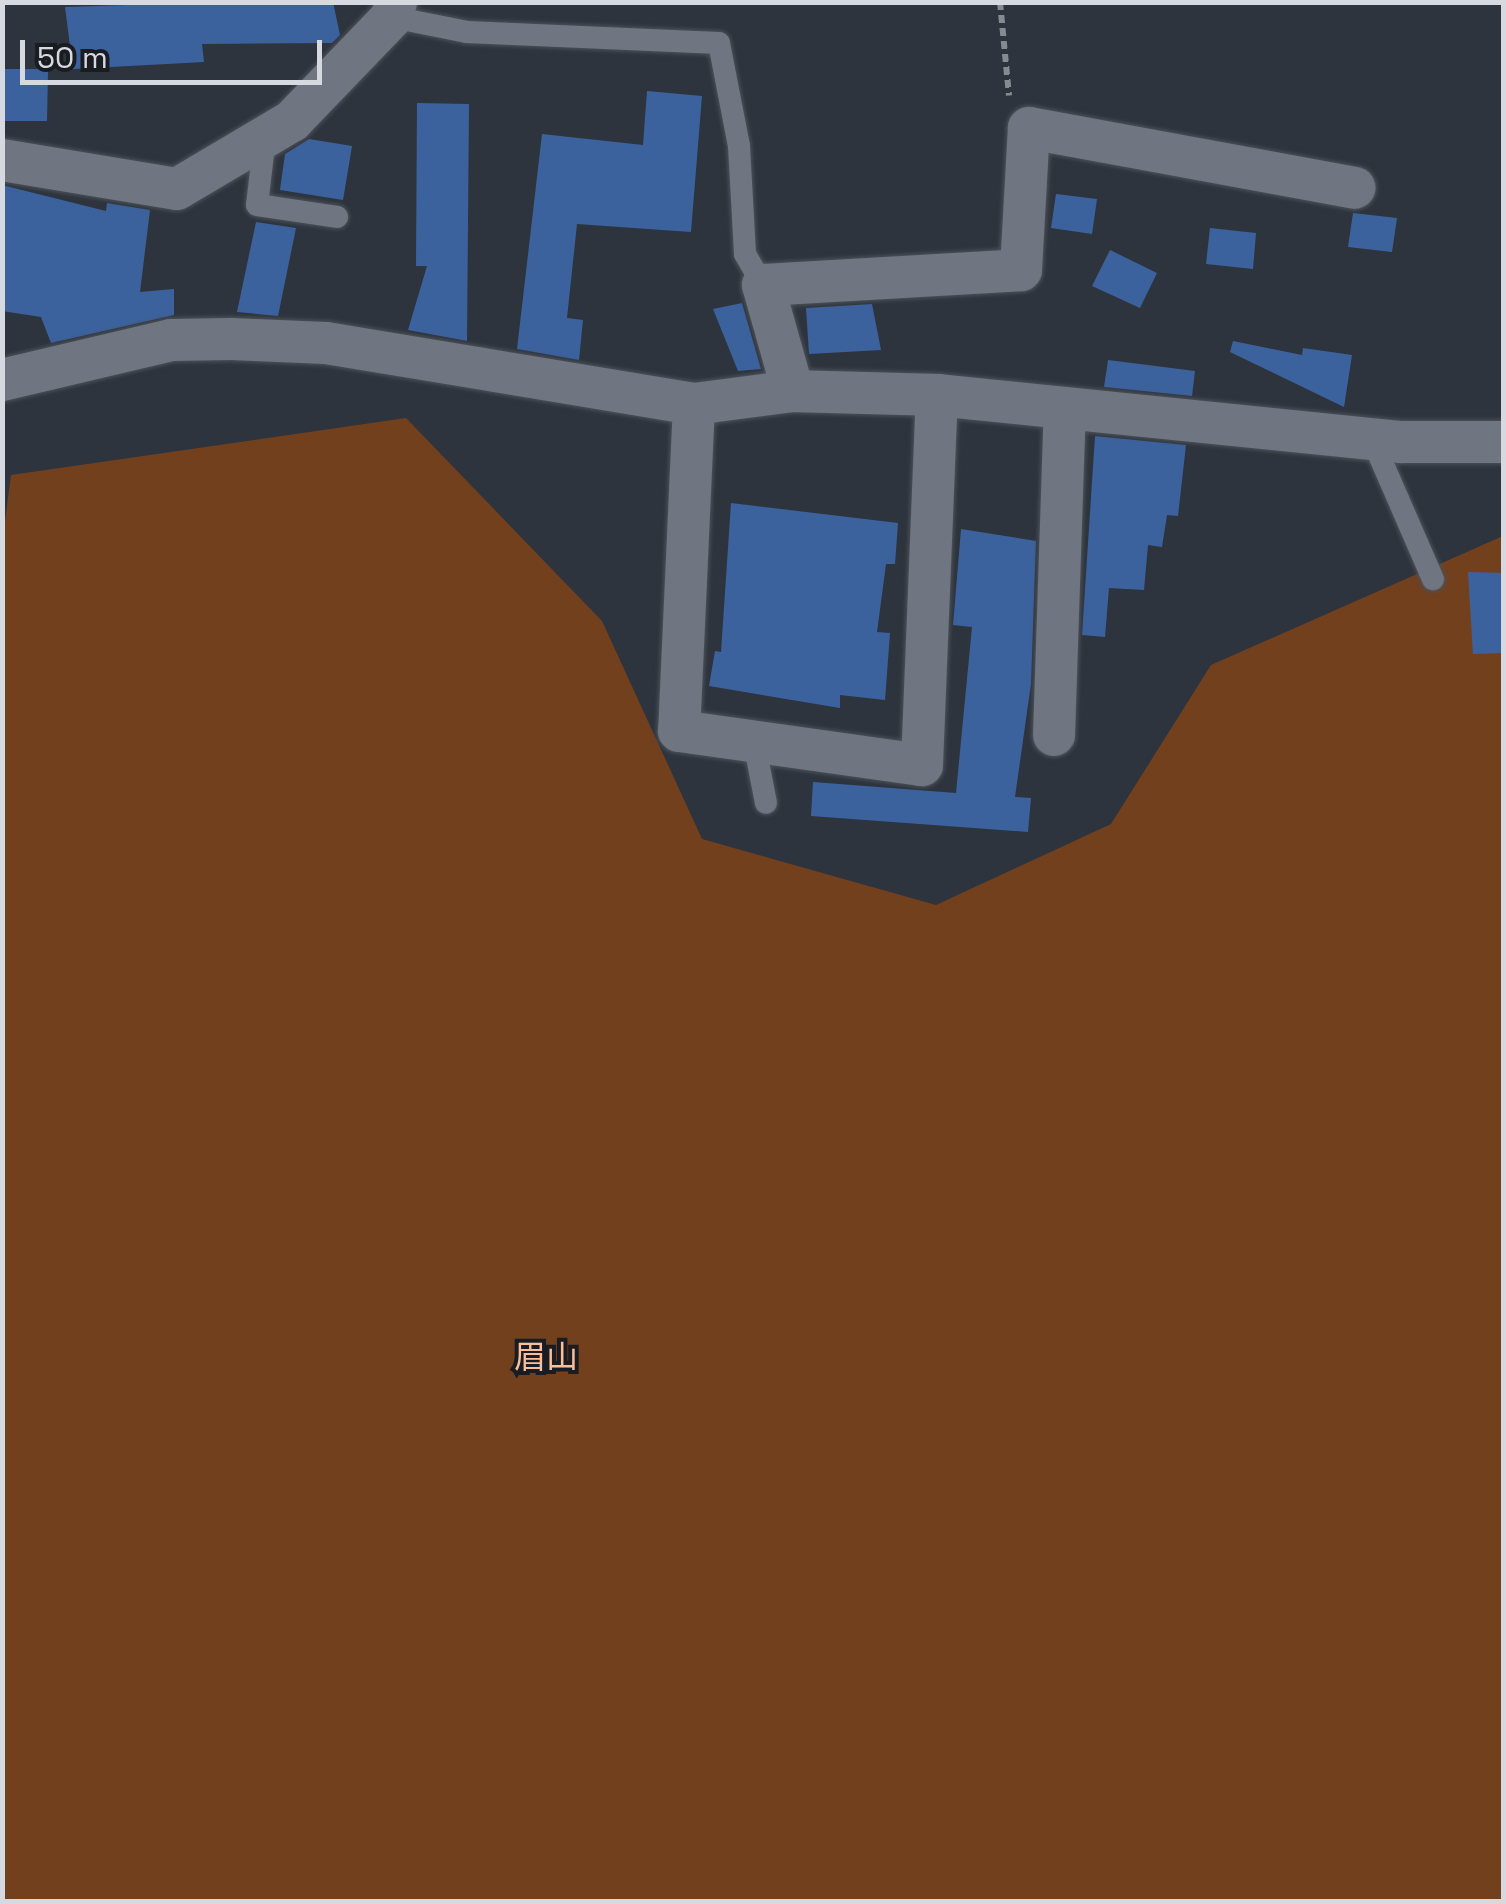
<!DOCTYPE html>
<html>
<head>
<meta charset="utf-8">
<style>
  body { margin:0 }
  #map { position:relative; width:1506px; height:1904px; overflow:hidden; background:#2e343d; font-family:"Space Grotesk","Noto Sans JP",sans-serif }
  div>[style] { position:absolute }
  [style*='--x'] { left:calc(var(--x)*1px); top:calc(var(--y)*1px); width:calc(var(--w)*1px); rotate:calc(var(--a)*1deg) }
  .green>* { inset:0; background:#73401d }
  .building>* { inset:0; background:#3c629e }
  .path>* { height:6px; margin-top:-3px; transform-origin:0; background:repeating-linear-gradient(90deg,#868b92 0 8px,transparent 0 13px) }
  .roads { filter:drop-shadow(0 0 2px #4c5159) drop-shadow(0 0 2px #4c5159) }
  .service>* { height:22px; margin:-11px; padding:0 11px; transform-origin:11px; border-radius:11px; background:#6f7681 }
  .minor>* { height:42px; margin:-21px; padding:0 21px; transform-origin:21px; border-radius:21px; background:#6f7681 }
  span { translate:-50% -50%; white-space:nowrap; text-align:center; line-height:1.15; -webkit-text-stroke:8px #191c20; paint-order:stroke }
  .park-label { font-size:32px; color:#f9bf9d }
  .frame { position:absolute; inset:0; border:5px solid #d6dae0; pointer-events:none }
  .scale { position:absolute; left:20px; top:40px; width:302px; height:45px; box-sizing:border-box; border:5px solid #d6dae0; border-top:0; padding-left:12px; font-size:30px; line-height:35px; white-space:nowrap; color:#d6dae0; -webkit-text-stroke:8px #191c20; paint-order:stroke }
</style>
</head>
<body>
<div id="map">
  <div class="green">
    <i style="clip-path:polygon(406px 418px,602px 621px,702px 839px,936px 905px,1111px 824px,1211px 665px,1503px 536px,1503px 1901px,3px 1902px,2px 544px,11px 475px)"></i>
  </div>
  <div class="building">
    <i style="clip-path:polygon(220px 2px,333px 2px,340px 35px,332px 43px,202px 44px,204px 62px,73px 69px,65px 7px)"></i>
    <i style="clip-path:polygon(2px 69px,48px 69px,47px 121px,2px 121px)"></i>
    <i style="clip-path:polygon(647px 91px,702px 96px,691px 232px,577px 224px,567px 318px,583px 320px,579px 360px,517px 349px,542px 134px,643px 145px)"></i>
    <i style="clip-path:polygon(417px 103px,469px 104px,467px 341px,408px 330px,427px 266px,416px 266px)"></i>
    <i style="clip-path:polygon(309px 139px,352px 146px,343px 200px,280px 190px,285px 154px)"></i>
    <i style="clip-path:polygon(2px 185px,106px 211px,107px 203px,150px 210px,140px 292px,174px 289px,174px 315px,51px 343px,41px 317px,2px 311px)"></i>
    <i style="clip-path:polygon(1056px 194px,1097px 199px,1092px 234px,1051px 228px)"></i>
    <i style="clip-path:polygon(1353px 213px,1397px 218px,1392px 252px,1348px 247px)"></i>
    <i style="clip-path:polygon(256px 222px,296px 228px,278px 316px,237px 312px)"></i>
    <i style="clip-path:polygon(1210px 228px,1256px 233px,1253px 269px,1206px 264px)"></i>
    <i style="clip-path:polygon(1110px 250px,1157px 273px,1140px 308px,1092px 286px)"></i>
    <i style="clip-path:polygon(742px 303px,761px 369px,738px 371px,713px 309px)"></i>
    <i style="clip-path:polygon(872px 304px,881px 350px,809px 354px,806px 308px)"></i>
    <i style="clip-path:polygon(1233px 341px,1302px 355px,1303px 348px,1352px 355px,1344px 407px,1230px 352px)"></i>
    <i style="clip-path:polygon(1108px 360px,1195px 371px,1192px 396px,1104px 387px)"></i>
    <i style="clip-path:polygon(1095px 436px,1186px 445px,1178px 516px,1167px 515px,1162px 547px,1148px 545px,1144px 590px,1109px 588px,1105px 637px,1082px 635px)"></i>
    <i style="clip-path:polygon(731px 503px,898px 523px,895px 564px,886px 564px,877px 632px,890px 633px,885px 700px,840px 695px,840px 708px,709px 686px,715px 651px,721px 652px)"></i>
    <i style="clip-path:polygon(961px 529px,1036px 541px,1031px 684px,1015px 797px,1031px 798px,1028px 832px,811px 816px,813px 782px,956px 793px,972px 627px,953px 625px)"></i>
    <i style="clip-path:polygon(1468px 572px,1504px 573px,1504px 653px,1473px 654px)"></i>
  </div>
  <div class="path">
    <i style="--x:1000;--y:2;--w:94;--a:84.5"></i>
  </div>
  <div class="roads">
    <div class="service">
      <i style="--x:392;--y:17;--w:76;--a:11.3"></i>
      <i style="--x:467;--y:32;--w:252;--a:2.5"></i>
      <i style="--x:719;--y:43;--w:105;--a:79"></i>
      <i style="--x:739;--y:146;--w:108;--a:86.8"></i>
      <i style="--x:745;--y:254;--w:36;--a:60"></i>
      <i style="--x:265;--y:137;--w:68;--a:96.7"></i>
      <i style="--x:257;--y:205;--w:81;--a:8.5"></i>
      <i style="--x:1372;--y:439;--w:153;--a:66.5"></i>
      <i style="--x:754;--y:742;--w:62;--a:78.9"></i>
    </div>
    <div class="minor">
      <i style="--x:2;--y:160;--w:177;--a:9.4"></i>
      <i style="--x:177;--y:189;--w:134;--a:-30.6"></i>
      <i style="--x:292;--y:121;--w:144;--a:-46.1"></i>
      <i style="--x:392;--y:17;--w:16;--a:-75"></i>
      <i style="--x:2;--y:380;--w:174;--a:-13.3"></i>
      <i style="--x:171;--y:340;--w:60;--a:-1"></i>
      <i style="--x:231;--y:339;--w:95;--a:2.4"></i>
      <i style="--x:326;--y:343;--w:373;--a:9.4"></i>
      <i style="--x:694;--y:404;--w:100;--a:-7.5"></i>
      <i style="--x:937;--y:395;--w:467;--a:5.8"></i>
      <i style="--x:1402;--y:442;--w:102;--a:0"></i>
      <i style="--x:694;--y:404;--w:327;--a:92.6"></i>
      <i style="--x:679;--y:731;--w:245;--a:8"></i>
      <i style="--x:922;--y:765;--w:370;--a:-87.7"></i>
      <i style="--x:937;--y:395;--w:144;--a:-178.4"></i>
      <i style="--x:793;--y:391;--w:110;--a:-105.8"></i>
      <i style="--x:763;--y:285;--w:258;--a:-3.3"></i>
      <i style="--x:1021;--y:270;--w:142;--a:-86.8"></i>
      <i style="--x:1029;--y:128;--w:331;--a:10.4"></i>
      <i style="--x:1054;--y:735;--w:327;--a:-88.1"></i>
    </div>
  </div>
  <div class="park-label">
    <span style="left:546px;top:1357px">眉山</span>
  </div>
  <div class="frame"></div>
  <div class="scale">50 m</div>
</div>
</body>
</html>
